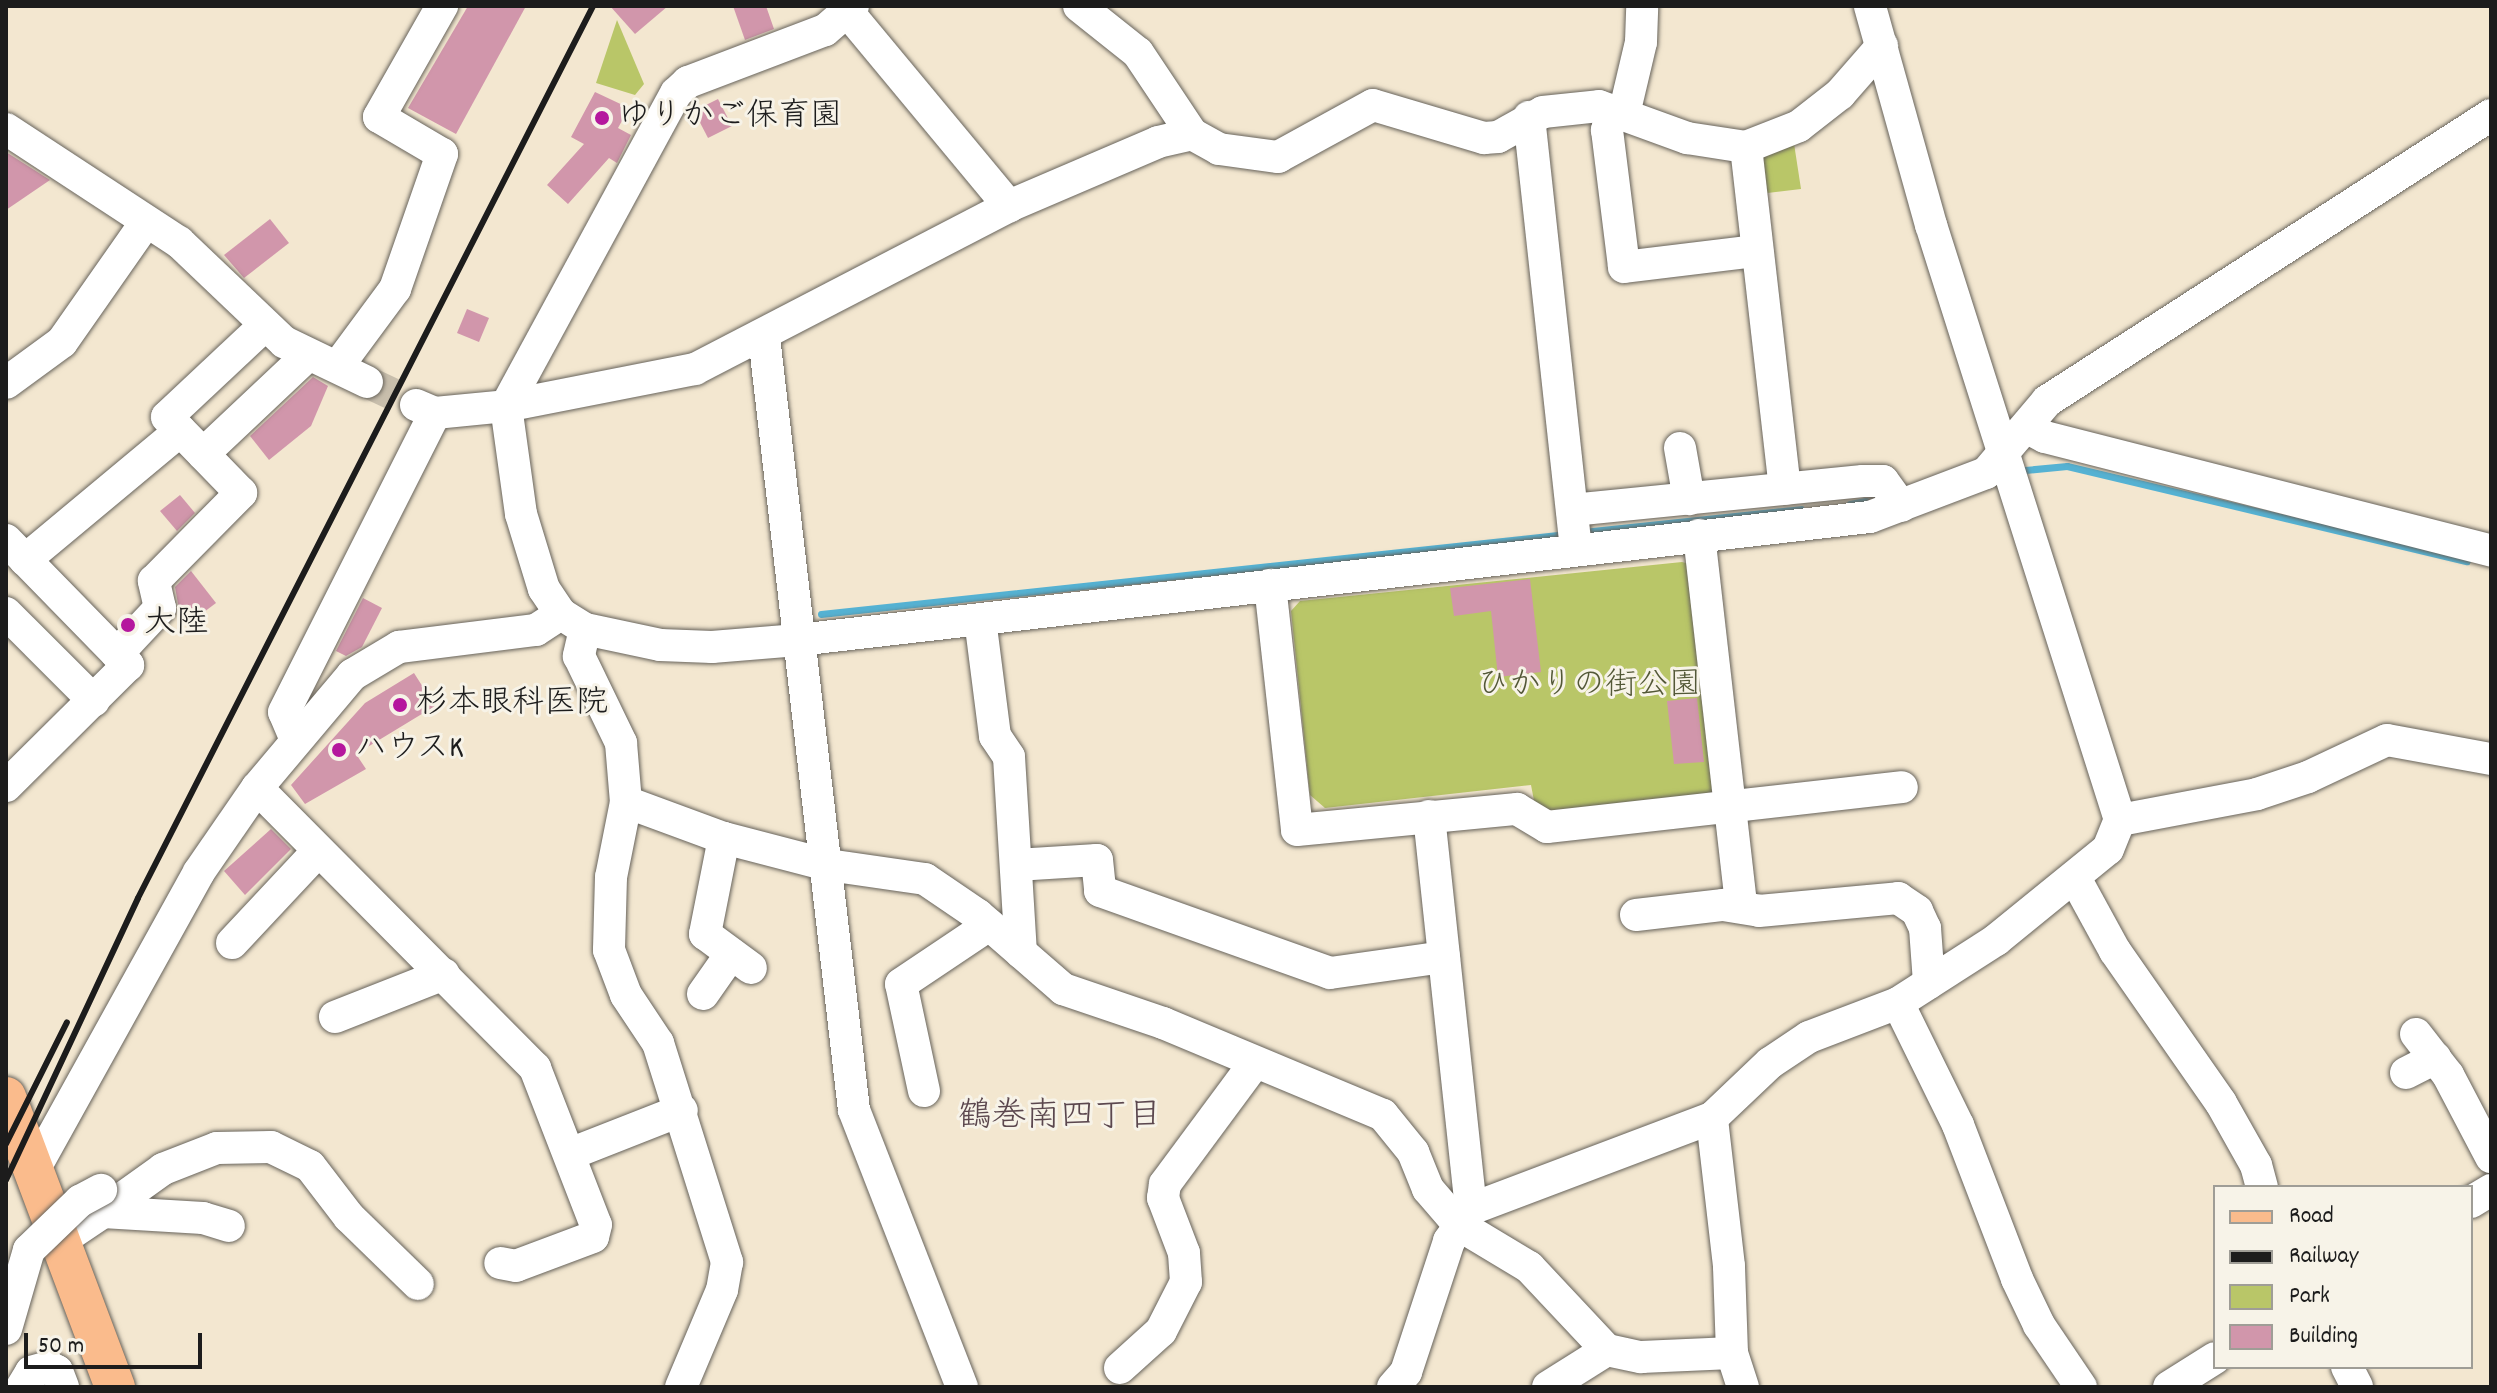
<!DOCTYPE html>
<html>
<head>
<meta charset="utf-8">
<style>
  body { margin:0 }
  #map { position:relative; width:2497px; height:1393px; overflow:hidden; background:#f3e7d0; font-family:Dekko,"Klee One",sans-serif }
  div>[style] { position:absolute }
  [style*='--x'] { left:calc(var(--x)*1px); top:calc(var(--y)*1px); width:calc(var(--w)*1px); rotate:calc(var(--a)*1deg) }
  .green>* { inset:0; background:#b9c668 }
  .stream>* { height:7px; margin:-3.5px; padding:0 3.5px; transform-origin:3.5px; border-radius:3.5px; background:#55b2d3 }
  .building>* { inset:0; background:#d196ab }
  .minor-tunnel>* { height:32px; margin-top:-16px; transform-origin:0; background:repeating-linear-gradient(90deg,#c8beac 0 32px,transparent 0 48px) }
  .roads { filter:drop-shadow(0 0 2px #67635b) drop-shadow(0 0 2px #67635b) }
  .minor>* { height:32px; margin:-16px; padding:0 16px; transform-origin:16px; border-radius:16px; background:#fff }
  .major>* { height:40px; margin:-20px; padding:0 20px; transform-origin:20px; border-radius:20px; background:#fabb8c }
  .rail>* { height:6px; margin:-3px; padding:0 3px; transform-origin:3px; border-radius:3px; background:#1c1c1c }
  .bridges { filter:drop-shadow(0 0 2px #67635b) drop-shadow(0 0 2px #67635b) }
  .minor-bridge>* { height:32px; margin:-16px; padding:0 16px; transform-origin:16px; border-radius:16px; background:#fff }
  .dots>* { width:22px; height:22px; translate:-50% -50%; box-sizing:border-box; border:4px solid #f7f3e8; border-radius:50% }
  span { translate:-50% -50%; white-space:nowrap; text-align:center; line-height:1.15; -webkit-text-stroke:6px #f7f3e8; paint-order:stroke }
  .poi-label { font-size:32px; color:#1c1c1c }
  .left { translate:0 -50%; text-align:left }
  .park-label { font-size:32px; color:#535837 }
  .neighbourhood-label { font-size:34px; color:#5b474e }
  .frame { position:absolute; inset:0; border:8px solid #1c1c1c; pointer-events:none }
  .legend { position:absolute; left:2213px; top:1185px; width:260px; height:184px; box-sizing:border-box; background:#f7f3e8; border:2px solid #9f9d96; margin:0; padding:10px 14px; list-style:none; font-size:24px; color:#1c1c1c }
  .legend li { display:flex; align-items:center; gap:16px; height:40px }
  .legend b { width:40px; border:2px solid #9f9d96 }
  .scale { position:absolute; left:24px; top:1333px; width:178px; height:36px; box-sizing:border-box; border:4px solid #1c1c1c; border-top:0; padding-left:10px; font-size:24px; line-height:28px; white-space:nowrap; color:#1c1c1c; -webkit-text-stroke:6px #f7f3e8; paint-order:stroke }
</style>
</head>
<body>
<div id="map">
  <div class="green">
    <i style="clip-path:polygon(617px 20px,644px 84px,635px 95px,596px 83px)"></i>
    <i style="clip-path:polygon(1793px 137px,1801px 189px,1759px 194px,1763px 147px)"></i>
    <i style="clip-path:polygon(1682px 562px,1693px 565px,1720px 795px,1543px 819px,1536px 811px,1531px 785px,1325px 808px,1310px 795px,1291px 611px,1300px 601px)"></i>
  </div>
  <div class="stream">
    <i style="--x:2025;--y:470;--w:42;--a:-5.4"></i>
    <i style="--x:2067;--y:466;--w:411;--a:13.4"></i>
    <i style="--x:1850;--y:504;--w:16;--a:-11"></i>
    <i style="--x:1583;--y:532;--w:219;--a:-6"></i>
    <i style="--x:821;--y:614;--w:750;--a:-6.12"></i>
  </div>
  <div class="building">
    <i style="clip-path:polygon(468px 6px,526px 6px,456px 134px,408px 108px)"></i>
    <i style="clip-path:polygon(610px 6px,668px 6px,635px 34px)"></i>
    <i style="clip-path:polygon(733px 6px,766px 6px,774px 29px,745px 40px)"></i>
    <i style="clip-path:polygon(595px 92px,629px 108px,618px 128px,631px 135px,617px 163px,609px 158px,568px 204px,547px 185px,584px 144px,571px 137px)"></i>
    <i style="clip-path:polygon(718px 99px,732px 126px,708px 138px,694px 111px)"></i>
    <i style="clip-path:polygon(6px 152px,50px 180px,6px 210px)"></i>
    <i style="clip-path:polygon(270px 219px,289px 243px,244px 278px,224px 255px)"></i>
    <i style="clip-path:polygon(467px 309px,489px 318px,479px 342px,457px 333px)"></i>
    <i style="clip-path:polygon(313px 377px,328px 386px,311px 426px,269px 460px,250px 436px)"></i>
    <i style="clip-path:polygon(180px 495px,195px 513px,177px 531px,160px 511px)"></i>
    <i style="clip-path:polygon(191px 571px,216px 603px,192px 621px,178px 604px,175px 587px)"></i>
    <i style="clip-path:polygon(1530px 579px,1541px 672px,1498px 677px,1491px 611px,1454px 616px,1450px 588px)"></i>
    <i style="clip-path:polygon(363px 598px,382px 608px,362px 647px,346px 656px,336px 651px)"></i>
    <i style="clip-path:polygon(414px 673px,435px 706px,356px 754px,366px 769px,305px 804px,291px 785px,365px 703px)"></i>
    <i style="clip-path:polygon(1697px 698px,1704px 762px,1674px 764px,1667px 701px)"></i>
    <i style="clip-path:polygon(271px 829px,291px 849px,245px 895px,224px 871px)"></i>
  </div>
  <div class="minor-tunnel">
    <i style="--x:367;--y:382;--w:54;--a:25.1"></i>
  </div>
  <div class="roads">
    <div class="minor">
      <i style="--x:853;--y:6;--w:37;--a:139"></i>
      <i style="--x:825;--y:30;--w:147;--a:159.2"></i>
      <i style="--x:688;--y:82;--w:16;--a:137"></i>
      <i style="--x:676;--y:93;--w:356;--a:118.5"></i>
      <i style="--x:506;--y:406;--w:109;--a:82.1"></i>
      <i style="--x:521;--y:514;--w:78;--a:73"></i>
      <i style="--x:544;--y:589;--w:30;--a:56"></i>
      <i style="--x:561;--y:614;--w:28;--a:32"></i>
      <i style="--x:585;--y:629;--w:77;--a:12"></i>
      <i style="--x:660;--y:645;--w:52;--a:2.2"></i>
      <i style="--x:712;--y:647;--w:86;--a:-4.7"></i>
      <i style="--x:798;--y:640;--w:1079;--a:-6.55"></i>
      <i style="--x:1870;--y:517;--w:124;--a:-20.8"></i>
      <i style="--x:1986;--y:473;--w:94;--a:-49.7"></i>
      <i style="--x:2047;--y:401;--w:528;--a:-32.79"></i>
      <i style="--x:1079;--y:6;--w:75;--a:38.5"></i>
      <i style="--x:1138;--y:53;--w:97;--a:56.3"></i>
      <i style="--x:847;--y:11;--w:254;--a:50.3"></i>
      <i style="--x:1613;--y:110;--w:21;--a:107"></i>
      <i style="--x:1607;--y:130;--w:138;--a:82.9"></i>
      <i style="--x:1624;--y:267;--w:134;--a:-6.9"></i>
      <i style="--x:1624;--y:114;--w:74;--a:-76.7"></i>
      <i style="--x:1641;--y:42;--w:36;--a:-88"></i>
      <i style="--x:1529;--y:117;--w:433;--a:83.8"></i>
      <i style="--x:6;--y:129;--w:207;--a:33.2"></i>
      <i style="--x:179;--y:242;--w:145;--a:43.6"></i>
      <i style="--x:284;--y:342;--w:92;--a:25.7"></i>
      <i style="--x:1746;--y:147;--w:344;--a:83.5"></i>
      <i style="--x:764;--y:337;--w:778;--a:83.36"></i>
      <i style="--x:854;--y:1110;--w:297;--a:68.7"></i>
      <i style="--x:338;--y:366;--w:96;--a:-53.5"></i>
      <i style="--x:395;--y:289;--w:143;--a:-70.8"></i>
      <i style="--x:442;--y:154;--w:73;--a:-149.6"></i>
      <i style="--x:379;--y:117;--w:128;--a:-60.4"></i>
      <i style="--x:6;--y:383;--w:69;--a:-36.2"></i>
      <i style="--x:62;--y:342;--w:146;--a:-55"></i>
      <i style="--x:416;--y:405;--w:21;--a:23"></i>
      <i style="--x:435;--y:413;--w:71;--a:-5.6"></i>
      <i style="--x:506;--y:406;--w:193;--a:-11.1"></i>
      <i style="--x:695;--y:369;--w:354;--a:-27.4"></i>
      <i style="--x:1009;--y:206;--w:162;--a:-23.2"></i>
      <i style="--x:1158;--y:142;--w:35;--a:-13"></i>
      <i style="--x:1192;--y:134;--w:31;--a:29"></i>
      <i style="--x:1219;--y:149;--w:60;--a:7.7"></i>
      <i style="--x:1278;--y:157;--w:108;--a:-28.7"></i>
      <i style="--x:1373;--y:105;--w:116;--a:16.6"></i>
      <i style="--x:1484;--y:138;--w:14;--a:-4"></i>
      <i style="--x:1498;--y:137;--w:51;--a:-29.1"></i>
      <i style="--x:1543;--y:112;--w:56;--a:-6.1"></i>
      <i style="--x:1599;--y:106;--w:94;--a:20"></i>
      <i style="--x:1687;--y:138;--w:60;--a:8.7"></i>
      <i style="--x:1746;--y:147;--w:57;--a:-21.6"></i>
      <i style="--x:1799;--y:126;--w:52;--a:-38"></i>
      <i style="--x:1840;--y:94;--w:64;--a:-48.8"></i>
      <i style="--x:2026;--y:427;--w:21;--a:28"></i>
      <i style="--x:2045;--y:437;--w:460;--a:14.3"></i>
      <i style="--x:1680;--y:448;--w:52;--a:80"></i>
      <i style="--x:203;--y:454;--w:143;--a:-43.3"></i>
      <i style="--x:1572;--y:510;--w:292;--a:-5.7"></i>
      <i style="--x:1863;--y:481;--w:20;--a:0"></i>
      <i style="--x:1883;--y:481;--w:31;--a:54"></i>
      <i style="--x:1699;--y:535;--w:372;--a:83.5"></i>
      <i style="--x:6;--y:540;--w:175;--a:45.7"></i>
      <i style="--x:128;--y:665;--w:172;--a:135.2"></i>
      <i style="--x:25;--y:560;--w:202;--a:-39.8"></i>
      <i style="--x:1270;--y:585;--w:246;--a:83.7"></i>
      <i style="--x:1297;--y:830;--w:221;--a:-5.5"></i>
      <i style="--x:1517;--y:809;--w:35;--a:31"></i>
      <i style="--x:1547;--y:827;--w:357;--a:-6.4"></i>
      <i style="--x:6;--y:613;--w:124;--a:45"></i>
      <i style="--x:980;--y:619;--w:118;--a:82.7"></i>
      <i style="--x:995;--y:736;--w:25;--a:56"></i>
      <i style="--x:1009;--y:757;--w:196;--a:86.5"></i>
      <i style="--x:585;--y:629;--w:28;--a:103"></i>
      <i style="--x:579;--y:656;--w:97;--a:64.2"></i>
      <i style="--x:621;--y:743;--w:59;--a:85.2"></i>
      <i style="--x:626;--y:802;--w:76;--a:101.3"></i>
      <i style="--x:611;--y:877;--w:73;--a:91.6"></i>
      <i style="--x:609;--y:950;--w:48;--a:69.3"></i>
      <i style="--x:626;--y:995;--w:58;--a:56.3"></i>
      <i style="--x:658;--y:1043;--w:230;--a:72.5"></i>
      <i style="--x:727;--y:1262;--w:28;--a:100"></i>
      <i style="--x:722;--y:1290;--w:105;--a:112.9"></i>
      <i style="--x:117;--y:654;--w:63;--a:-46.9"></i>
      <i style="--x:160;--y:608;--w:28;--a:-103"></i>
      <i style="--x:154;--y:581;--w:124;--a:-45.3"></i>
      <i style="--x:241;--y:493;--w:106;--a:-134.2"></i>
      <i style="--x:167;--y:417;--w:134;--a:-43.2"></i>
      <i style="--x:296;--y:740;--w:30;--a:-113"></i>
      <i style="--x:284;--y:712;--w:335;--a:-63.2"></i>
      <i style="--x:257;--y:788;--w:395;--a:45.2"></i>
      <i style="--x:535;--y:1068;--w:168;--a:68.8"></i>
      <i style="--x:596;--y:1225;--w:12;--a:104"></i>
      <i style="--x:593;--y:1237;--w:82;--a:159.4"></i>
      <i style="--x:516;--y:1266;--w:16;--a:-169"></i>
      <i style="--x:626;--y:802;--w:104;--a:20.2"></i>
      <i style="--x:724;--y:838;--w:107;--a:14.6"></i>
      <i style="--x:828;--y:865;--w:98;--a:8.2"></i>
      <i style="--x:925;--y:879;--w:64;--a:34.2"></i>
      <i style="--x:978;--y:915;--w:113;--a:41"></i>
      <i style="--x:1063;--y:989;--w:106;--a:18.8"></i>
      <i style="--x:1163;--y:1023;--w:238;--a:22.7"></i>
      <i style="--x:1383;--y:1115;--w:48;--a:51"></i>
      <i style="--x:1413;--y:1152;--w:40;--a:68"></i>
      <i style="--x:1428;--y:1189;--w:48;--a:49.3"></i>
      <i style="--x:1459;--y:1225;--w:82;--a:31"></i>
      <i style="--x:1529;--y:1267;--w:114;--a:46.8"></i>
      <i style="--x:1607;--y:1350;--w:35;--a:12"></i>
      <i style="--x:1641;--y:1357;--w:91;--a:-2.5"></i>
      <i style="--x:1429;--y:816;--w:395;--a:83.9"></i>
      <i style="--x:2120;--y:820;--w:139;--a:-10.7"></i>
      <i style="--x:2257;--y:794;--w:54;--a:-18.4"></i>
      <i style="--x:2308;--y:777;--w:87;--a:-25.1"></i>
      <i style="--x:2387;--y:740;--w:106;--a:10.4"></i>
      <i style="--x:724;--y:838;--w:98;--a:101.2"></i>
      <i style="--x:705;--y:934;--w:57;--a:36.5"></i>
      <i style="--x:1016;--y:865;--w:81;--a:-3.5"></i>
      <i style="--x:1097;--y:860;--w:31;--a:84"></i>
      <i style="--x:1100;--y:891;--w:244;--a:19.6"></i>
      <i style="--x:1330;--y:973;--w:115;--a:-8"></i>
      <i style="--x:2075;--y:878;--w:83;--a:61.3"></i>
      <i style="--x:2115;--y:951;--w:185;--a:55.1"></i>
      <i style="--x:2221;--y:1103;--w:71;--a:60.6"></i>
      <i style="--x:2256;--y:1165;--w:23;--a:75"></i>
      <i style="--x:1636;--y:915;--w:88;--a:-6.6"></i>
      <i style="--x:1723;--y:905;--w:36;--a:9"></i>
      <i style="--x:1759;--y:911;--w:140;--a:-5.3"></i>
      <i style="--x:1898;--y:898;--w:23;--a:34"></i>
      <i style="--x:1917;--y:911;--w:19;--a:65"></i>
      <i style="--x:1925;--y:928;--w:55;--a:85.8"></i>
      <i style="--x:232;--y:943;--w:126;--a:-46.9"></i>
      <i style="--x:703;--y:994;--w:49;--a:-55"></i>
      <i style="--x:1898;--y:1003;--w:136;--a:63.8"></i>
      <i style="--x:1958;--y:1125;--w:165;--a:69"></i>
      <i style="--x:2017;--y:1279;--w:51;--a:64.4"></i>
      <i style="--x:2039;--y:1325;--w:75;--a:55.9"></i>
      <i style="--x:335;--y:1017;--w:117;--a:-21.5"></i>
      <i style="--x:2416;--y:1034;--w:52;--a:52"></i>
      <i style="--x:2448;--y:1075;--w:93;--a:62.3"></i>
      <i style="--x:2406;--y:1073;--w:33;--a:-27"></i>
      <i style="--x:924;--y:1091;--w:109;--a:-102.1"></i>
      <i style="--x:901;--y:984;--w:106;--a:-33.8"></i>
      <i style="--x:570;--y:1154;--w:120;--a:-21.4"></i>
      <i style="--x:35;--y:1168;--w:338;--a:-61"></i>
      <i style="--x:199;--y:872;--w:102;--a:-55.4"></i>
      <i style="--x:257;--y:788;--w:148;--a:-49.9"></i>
      <i style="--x:352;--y:675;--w:55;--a:-30.8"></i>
      <i style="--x:399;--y:647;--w:138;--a:-7.1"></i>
      <i style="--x:536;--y:630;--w:30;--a:-33"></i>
      <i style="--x:2471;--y:1202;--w:23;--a:-31"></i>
      <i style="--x:103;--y:1212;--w:74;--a:-35.6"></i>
      <i style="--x:163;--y:1169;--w:58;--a:-21.3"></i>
      <i style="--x:217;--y:1148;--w:54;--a:-1.1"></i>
      <i style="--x:271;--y:1147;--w:43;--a:26"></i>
      <i style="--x:310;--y:1166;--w:64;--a:52.6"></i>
      <i style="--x:349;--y:1217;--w:96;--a:44.2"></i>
      <i style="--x:63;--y:1239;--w:48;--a:-34"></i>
      <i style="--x:103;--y:1212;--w:100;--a:3.4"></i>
      <i style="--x:203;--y:1218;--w:27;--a:17"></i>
      <i style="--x:2347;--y:1367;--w:22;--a:63"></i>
      <i style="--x:1120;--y:1368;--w:55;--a:-42.1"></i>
      <i style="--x:1161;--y:1331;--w:55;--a:-63"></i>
      <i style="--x:1186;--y:1282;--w:29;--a:-94"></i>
      <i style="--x:1184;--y:1253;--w:59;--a:-110.9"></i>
      <i style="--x:1163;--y:1198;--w:14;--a:-82"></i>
      <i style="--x:1165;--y:1184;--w:148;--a:-53.5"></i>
      <i style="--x:22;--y:1387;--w:17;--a:-59"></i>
      <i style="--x:31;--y:1372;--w:19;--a:-16"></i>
      <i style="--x:49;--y:1367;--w:9;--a:27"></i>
      <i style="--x:57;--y:1371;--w:17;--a:69"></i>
      <i style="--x:1393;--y:1387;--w:20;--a:-49"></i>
      <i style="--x:1406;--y:1372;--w:138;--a:-71.8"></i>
      <i style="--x:1449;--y:1241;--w:39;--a:-55"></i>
      <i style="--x:1471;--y:1209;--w:258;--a:-20.7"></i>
      <i style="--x:1548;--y:1387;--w:70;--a:-32.1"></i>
      <i style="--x:1743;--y:1387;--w:36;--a:-108"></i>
      <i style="--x:1732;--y:1353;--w:87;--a:-92"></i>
      <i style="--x:1729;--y:1266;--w:149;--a:-96.6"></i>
      <i style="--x:1712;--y:1118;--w:80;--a:-43.5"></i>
      <i style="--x:1770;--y:1063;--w:47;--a:-33.7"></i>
      <i style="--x:1809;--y:1037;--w:95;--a:-20.9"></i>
      <i style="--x:1898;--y:1003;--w:117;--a:-32.7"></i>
      <i style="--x:1996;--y:940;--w:144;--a:-39.1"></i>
      <i style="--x:2108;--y:849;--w:31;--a:-68"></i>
      <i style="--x:2120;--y:820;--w:624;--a:-107.62"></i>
      <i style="--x:1931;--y:225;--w:227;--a:-105.6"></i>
      <i style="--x:2169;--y:1387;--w:54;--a:-32.2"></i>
    </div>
    <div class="major">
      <i style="--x:6;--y:1097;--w:310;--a:69.4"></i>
    </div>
  </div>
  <div class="rail">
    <i style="--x:6;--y:1144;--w:136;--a:-63.4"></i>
    <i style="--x:6;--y:1180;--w:311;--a:-64.9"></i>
    <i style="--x:138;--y:898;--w:1001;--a:-62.97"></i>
  </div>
  <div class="bridges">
    <div class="minor-bridge">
      <i style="--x:6;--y:1329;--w:82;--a:-73.8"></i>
      <i style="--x:29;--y:1250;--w:71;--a:-43.9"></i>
      <i style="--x:80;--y:1201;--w:24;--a:-28"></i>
    </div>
  </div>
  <div class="dots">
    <i style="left:602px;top:118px;background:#b5179e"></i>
    <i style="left:128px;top:625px;background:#b5179e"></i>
    <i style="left:400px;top:705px;background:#b5179e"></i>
    <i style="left:339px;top:750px;background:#b5179e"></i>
  </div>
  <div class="poi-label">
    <span class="left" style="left:618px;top:118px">ゆりかご保育園</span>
    <span class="left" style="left:144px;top:625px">大陸</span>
    <span class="left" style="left:416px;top:705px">杉本眼科医院</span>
    <span class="left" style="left:355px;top:750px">ハウスK</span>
  </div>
  <div class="park-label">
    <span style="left:1589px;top:687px">ひかりの街公園</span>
  </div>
  <div class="neighbourhood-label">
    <span style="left:1060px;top:1119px">鶴巻南四丁目</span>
  </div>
  <div class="frame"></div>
  <ul class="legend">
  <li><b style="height:10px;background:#fabb8c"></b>Road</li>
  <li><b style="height:10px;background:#1c1c1c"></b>Railway</li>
  <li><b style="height:22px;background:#b9c668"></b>Park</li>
  <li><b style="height:22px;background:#d196ab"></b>Building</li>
  </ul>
  <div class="scale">50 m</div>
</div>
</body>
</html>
